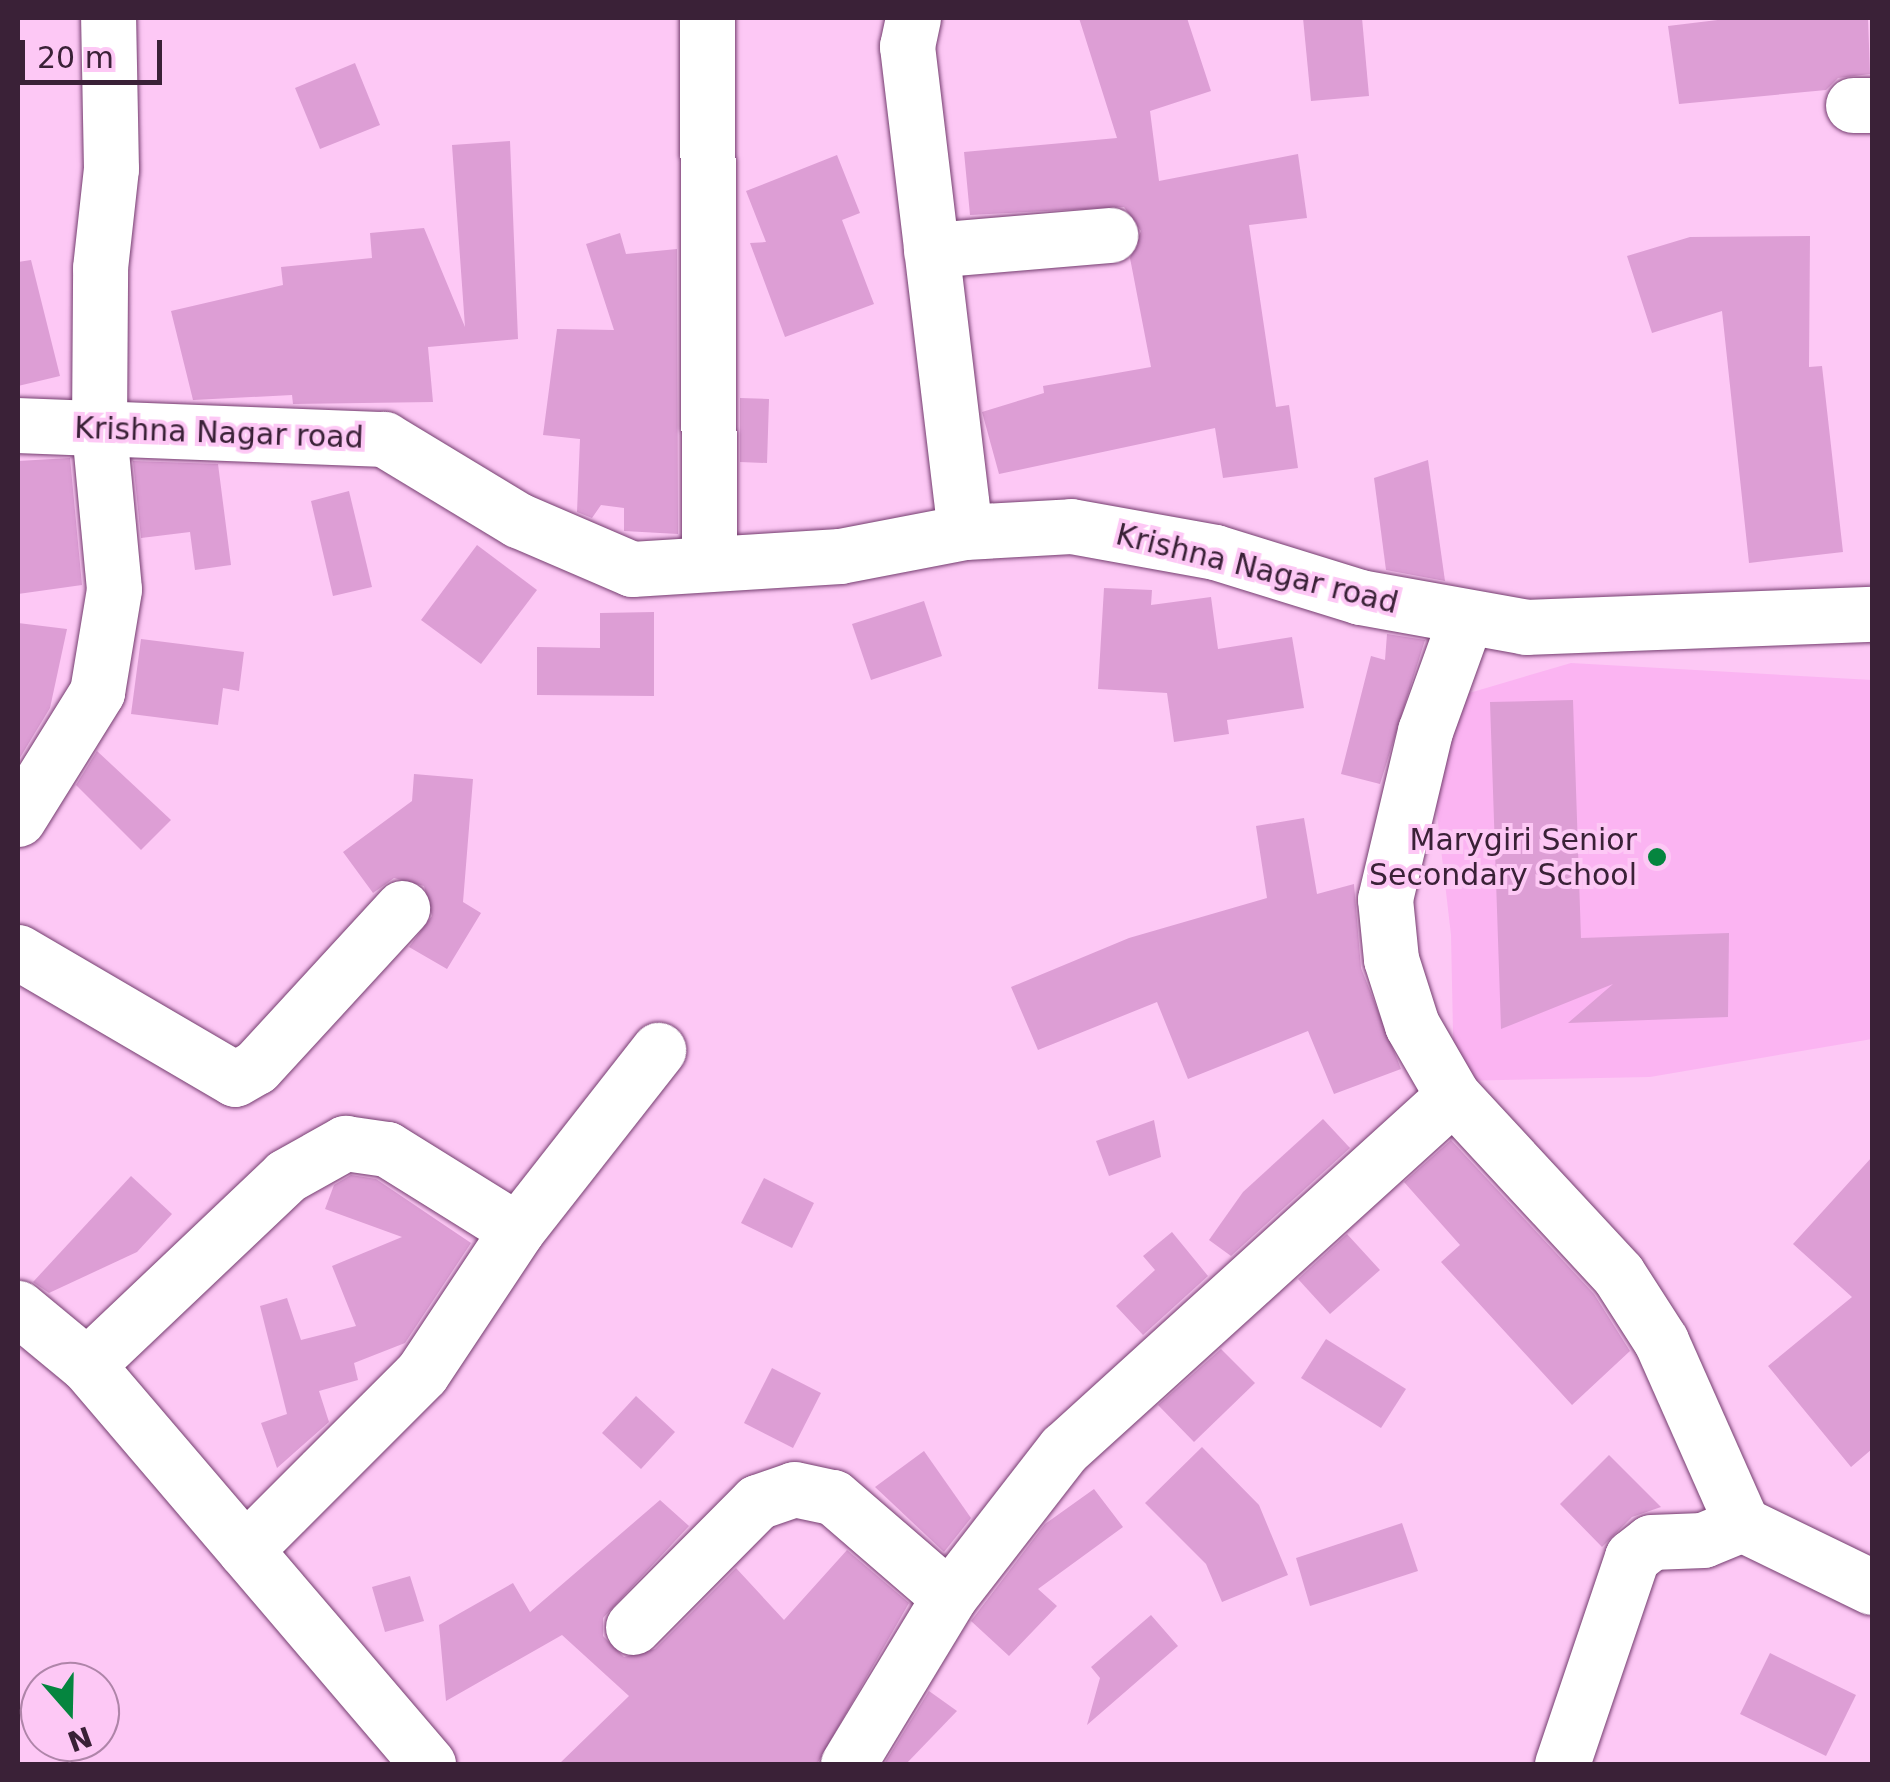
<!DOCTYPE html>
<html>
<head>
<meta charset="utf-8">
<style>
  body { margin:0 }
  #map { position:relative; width:1890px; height:1782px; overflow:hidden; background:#fdc8f5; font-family:"DejaVu Sans",sans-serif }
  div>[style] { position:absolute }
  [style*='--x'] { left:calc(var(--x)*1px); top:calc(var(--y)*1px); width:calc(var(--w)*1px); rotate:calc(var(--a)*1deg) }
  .built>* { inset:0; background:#fbb4f2 }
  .building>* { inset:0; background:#dd9ed5 }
  .roads { filter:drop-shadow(0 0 2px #743d6f) drop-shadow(0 0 2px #743d6f) }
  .minor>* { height:55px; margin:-27.5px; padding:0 27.5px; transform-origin:27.5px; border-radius:27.5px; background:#fff }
  .dots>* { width:28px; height:28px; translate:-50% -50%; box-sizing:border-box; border:5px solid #fdc8f5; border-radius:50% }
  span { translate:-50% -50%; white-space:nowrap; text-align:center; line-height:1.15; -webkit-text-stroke:8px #fdc8f5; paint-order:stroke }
  .street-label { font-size:30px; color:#3a2137 }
  .poi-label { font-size:30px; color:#3a2137 }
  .right { translate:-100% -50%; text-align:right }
  .frame { position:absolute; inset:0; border:20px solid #3a2137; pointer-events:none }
  .north { position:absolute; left:20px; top:1662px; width:100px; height:100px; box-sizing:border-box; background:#fdc8f5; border:2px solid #af85a9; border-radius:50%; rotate:160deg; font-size:28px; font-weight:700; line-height:40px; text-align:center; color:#3a2137 }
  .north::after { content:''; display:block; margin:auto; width:35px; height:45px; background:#05853f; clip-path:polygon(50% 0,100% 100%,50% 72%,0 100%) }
  .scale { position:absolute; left:20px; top:40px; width:142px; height:45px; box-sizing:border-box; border:5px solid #3a2137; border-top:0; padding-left:12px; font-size:30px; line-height:35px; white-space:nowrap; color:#3a2137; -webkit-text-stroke:8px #fdc8f5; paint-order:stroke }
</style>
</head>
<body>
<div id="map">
  <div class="built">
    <i style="clip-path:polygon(1571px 663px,1872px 680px,1872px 1039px,1650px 1077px,1454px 1081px,1451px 935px,1433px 780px,1449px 699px)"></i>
  </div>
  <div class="building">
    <i style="clip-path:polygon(1079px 18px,1187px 18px,1211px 91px,1150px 111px,1159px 181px,1298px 154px,1307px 218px,1249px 225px,1276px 407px,1289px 405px,1298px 468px,1223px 478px,1215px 428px,999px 474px,982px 412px,1044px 393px,1043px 386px,1151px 367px,1130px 258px,1141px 231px,1124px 207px,970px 215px,964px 152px,1117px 138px)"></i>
    <i style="clip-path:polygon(1303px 18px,1362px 18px,1369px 96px,1311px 101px)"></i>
    <i style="clip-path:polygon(1734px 18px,1868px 18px,1870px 74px,1838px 78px,1826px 90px,1679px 104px,1668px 26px)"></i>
    <i style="clip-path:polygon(355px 63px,380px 125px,320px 149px,295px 88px)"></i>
    <i style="clip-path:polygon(510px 141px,518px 339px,428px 347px,433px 402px,293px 404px,292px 395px,193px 400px,171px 311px,283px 285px,281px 267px,372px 258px,370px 233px,424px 228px,465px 327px,452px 145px)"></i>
    <i style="clip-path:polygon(837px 155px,860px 213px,842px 220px,874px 304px,785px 337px,750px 243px,766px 242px,746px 191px)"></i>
    <i style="clip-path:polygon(620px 233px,626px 254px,677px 249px,678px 534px,624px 531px,624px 508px,601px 505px,592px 518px,577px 512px,580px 439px,543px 435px,557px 329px,614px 330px,586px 244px)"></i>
    <i style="clip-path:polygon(1810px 236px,1809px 367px,1822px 366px,1843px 552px,1749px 563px,1722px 311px,1652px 333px,1627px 256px,1690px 237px)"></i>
    <i style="clip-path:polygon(31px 260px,60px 376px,18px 386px,18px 262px)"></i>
    <i style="clip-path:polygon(740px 398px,769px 399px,767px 463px,740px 462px)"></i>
    <i style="clip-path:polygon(70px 458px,82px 585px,18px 594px,18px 461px)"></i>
    <i style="clip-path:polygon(1428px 460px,1445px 581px,1386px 570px,1374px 478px)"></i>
    <i style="clip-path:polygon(133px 461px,218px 464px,231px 565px,195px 570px,190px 532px,141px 538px)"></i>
    <i style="clip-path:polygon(349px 491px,372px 587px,333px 596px,311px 501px)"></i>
    <i style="clip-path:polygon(477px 545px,537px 590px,481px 664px,421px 620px)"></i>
    <i style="clip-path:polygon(1104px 588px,1152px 590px,1151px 605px,1211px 597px,1218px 649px,1292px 637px,1304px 708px,1227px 720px,1229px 734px,1174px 742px,1167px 693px,1098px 689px)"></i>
    <i style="clip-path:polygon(924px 601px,942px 656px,871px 680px,852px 624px)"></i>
    <i style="clip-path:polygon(654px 612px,654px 696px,537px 695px,537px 647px,600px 648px,600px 613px)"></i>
    <i style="clip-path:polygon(18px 623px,67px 629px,50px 708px,18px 761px)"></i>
    <i style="clip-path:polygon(1387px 634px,1425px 640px,1380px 784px,1341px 774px,1371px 656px,1385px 660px)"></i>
    <i style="clip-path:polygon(141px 639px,244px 652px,239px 691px,223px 688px,218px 725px,131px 714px)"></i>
    <i style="clip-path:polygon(1573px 700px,1581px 938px,1729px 933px,1728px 1017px,1568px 1023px,1613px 984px,1501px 1029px,1490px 702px)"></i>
    <i style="clip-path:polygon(97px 751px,171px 820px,141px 850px,76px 785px)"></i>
    <i style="clip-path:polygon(414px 774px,473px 779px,463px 902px,481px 913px,447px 969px,409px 947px,432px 916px,424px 886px,394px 878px,373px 893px,343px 852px,412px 801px)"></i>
    <i style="clip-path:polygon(1304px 818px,1317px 894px,1354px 884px,1361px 968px,1401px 1069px,1334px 1094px,1308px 1031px,1188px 1079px,1157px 1002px,1038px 1050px,1011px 987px,1129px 938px,1267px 898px,1256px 826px)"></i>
    <i style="clip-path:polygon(1323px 1119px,1350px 1148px,1231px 1256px,1209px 1240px,1243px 1192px)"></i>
    <i style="clip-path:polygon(1154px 1120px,1161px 1157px,1109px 1176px,1096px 1141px)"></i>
    <i style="clip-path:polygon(1451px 1140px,1594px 1294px,1630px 1351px,1572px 1405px,1441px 1262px,1460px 1245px,1404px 1182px)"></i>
    <i style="clip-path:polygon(1872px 1157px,1872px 1449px,1851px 1467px,1768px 1366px,1852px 1297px,1793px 1244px)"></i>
    <i style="clip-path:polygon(351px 1175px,376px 1179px,471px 1243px,405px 1343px,354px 1363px,358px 1380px,319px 1391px,329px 1422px,277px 1468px,261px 1423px,287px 1414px,260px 1306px,287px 1298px,301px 1340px,356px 1326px,332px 1266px,402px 1237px,325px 1209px,334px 1185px)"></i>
    <i style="clip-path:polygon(131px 1176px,172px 1214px,137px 1252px,49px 1293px,33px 1282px)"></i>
    <i style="clip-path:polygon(764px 1178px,814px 1203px,792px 1248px,741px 1223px)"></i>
    <i style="clip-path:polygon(1172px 1232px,1208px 1276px,1143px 1335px,1116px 1306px,1155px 1270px,1143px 1256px)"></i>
    <i style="clip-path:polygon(1347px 1234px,1380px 1270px,1330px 1314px,1298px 1279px)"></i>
    <i style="clip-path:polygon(1326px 1339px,1406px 1389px,1381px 1428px,1301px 1378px)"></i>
    <i style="clip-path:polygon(1221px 1349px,1255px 1383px,1194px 1442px,1158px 1405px)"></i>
    <i style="clip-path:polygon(772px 1368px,821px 1393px,793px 1448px,744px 1423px)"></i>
    <i style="clip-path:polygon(636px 1396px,675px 1432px,641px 1469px,602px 1433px)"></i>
    <i style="clip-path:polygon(1202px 1447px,1259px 1505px,1288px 1575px,1222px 1602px,1206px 1564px,1145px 1503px)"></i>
    <i style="clip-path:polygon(924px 1451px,971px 1518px,944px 1552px,875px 1487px)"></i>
    <i style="clip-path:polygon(1609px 1455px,1661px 1507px,1632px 1517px,1602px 1547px,1560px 1504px)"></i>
    <i style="clip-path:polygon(1094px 1489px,1123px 1527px,1038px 1589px,1057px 1606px,1009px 1656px,971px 1621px,1045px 1524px)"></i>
    <i style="clip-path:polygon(660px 1500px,689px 1526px,603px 1618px,603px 1636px,624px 1657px,655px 1649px,736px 1568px,784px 1620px,847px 1550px,909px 1603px,817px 1764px,559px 1764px,629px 1696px,562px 1635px,446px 1701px,439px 1625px,513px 1583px,530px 1612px)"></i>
    <i style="clip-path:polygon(1402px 1523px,1418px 1571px,1310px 1606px,1296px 1558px)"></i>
    <i style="clip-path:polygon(410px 1576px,424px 1621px,385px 1632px,372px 1587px)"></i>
    <i style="clip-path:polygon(1151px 1615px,1178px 1646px,1087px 1725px,1100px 1678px,1091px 1667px)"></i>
    <i style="clip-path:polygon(1770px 1653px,1856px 1695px,1826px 1756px,1740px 1714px)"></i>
    <i style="clip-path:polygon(929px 1691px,957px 1711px,906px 1764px,884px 1764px)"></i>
  </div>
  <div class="roads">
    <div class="minor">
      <i style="--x:707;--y:18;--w:542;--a:89.79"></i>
      <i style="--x:913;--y:18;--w:29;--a:102"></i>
      <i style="--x:907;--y:46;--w:489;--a:83.2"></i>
      <i style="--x:1853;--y:105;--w:19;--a:0"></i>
      <i style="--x:931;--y:250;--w:180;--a:-4.8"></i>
      <i style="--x:18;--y:425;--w:366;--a:2.2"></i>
      <i style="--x:384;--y:439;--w:157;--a:31.2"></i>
      <i style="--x:518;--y:520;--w:124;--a:23.3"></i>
      <i style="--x:632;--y:569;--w:208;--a:-3.6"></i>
      <i style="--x:840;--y:556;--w:127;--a:-10.9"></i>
      <i style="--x:965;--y:532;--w:106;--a:-3.2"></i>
      <i style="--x:1071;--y:526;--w:146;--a:10.2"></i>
      <i style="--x:1215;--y:552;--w:152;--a:17.2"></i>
      <i style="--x:1360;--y:597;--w:169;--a:10.2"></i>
      <i style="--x:1526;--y:627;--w:346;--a:-2.2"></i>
      <i style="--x:18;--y:819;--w:150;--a:-58.1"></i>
      <i style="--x:97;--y:692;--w:104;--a:-80.6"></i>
      <i style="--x:114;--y:589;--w:161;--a:-95.4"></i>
      <i style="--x:99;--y:429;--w:161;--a:-89.6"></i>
      <i style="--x:100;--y:268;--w:100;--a:-83.7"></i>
      <i style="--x:111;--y:169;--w:151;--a:-91.1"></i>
      <i style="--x:18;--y:952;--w:251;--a:30.3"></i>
      <i style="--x:235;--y:1079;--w:24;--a:-30"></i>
      <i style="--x:256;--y:1067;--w:216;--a:-47.4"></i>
      <i style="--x:1453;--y:1096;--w:82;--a:-120"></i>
      <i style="--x:1412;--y:1025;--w:69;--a:-107.7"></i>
      <i style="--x:1391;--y:959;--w:60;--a:-95.7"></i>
      <i style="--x:1385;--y:899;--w:173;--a:-76.6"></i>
      <i style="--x:1425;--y:731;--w:120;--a:-70.1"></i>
      <i style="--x:18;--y:1308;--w:89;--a:39.6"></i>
      <i style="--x:87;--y:1365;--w:525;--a:49.48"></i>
      <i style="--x:87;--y:1365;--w:274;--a:-43.5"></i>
      <i style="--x:286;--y:1176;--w:68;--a:-29.2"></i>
      <i style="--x:345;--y:1143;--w:42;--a:8.1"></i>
      <i style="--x:387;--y:1149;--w:153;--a:31.9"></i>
      <i style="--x:245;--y:1550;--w:250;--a:-45"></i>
      <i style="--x:422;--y:1373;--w:172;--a:-56.4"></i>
      <i style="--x:517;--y:1230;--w:229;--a:-51.9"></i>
      <i style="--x:633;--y:1627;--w:176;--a:-45.2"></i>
      <i style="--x:757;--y:1502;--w:39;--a:-19"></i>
      <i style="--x:794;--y:1489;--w:40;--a:12"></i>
      <i style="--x:833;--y:1497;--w:153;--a:40.8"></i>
      <i style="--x:848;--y:1764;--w:195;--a:-58.8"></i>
      <i style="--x:949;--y:1597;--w:187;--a:-52.2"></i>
      <i style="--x:1064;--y:1449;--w:525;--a:-42.22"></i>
      <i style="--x:1453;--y:1096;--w:243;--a:47.2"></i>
      <i style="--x:1618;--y:1274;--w:80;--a:57.3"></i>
      <i style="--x:1661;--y:1341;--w:200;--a:66.1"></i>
      <i style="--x:1562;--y:1764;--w:219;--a:-71.3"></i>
      <i style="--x:1632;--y:1557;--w:24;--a:-38"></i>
      <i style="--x:1651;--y:1542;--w:52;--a:-2.2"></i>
      <i style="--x:1703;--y:1540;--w:42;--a:-22.3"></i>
      <i style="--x:1742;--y:1524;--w:144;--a:25.9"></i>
    </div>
  </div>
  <div class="dots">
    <i style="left:1657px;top:857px;background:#05853f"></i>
  </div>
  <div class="street-label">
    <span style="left:219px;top:433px;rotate:2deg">Krishna Nagar road</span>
    <span style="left:1257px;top:569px;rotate:14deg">Krishna Nagar road</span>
  </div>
  <div class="poi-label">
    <span class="right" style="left:1637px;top:857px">Marygiri Senior<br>Secondary School</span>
  </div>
  <div class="frame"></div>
  <div class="north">N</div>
  <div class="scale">20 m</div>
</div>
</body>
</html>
